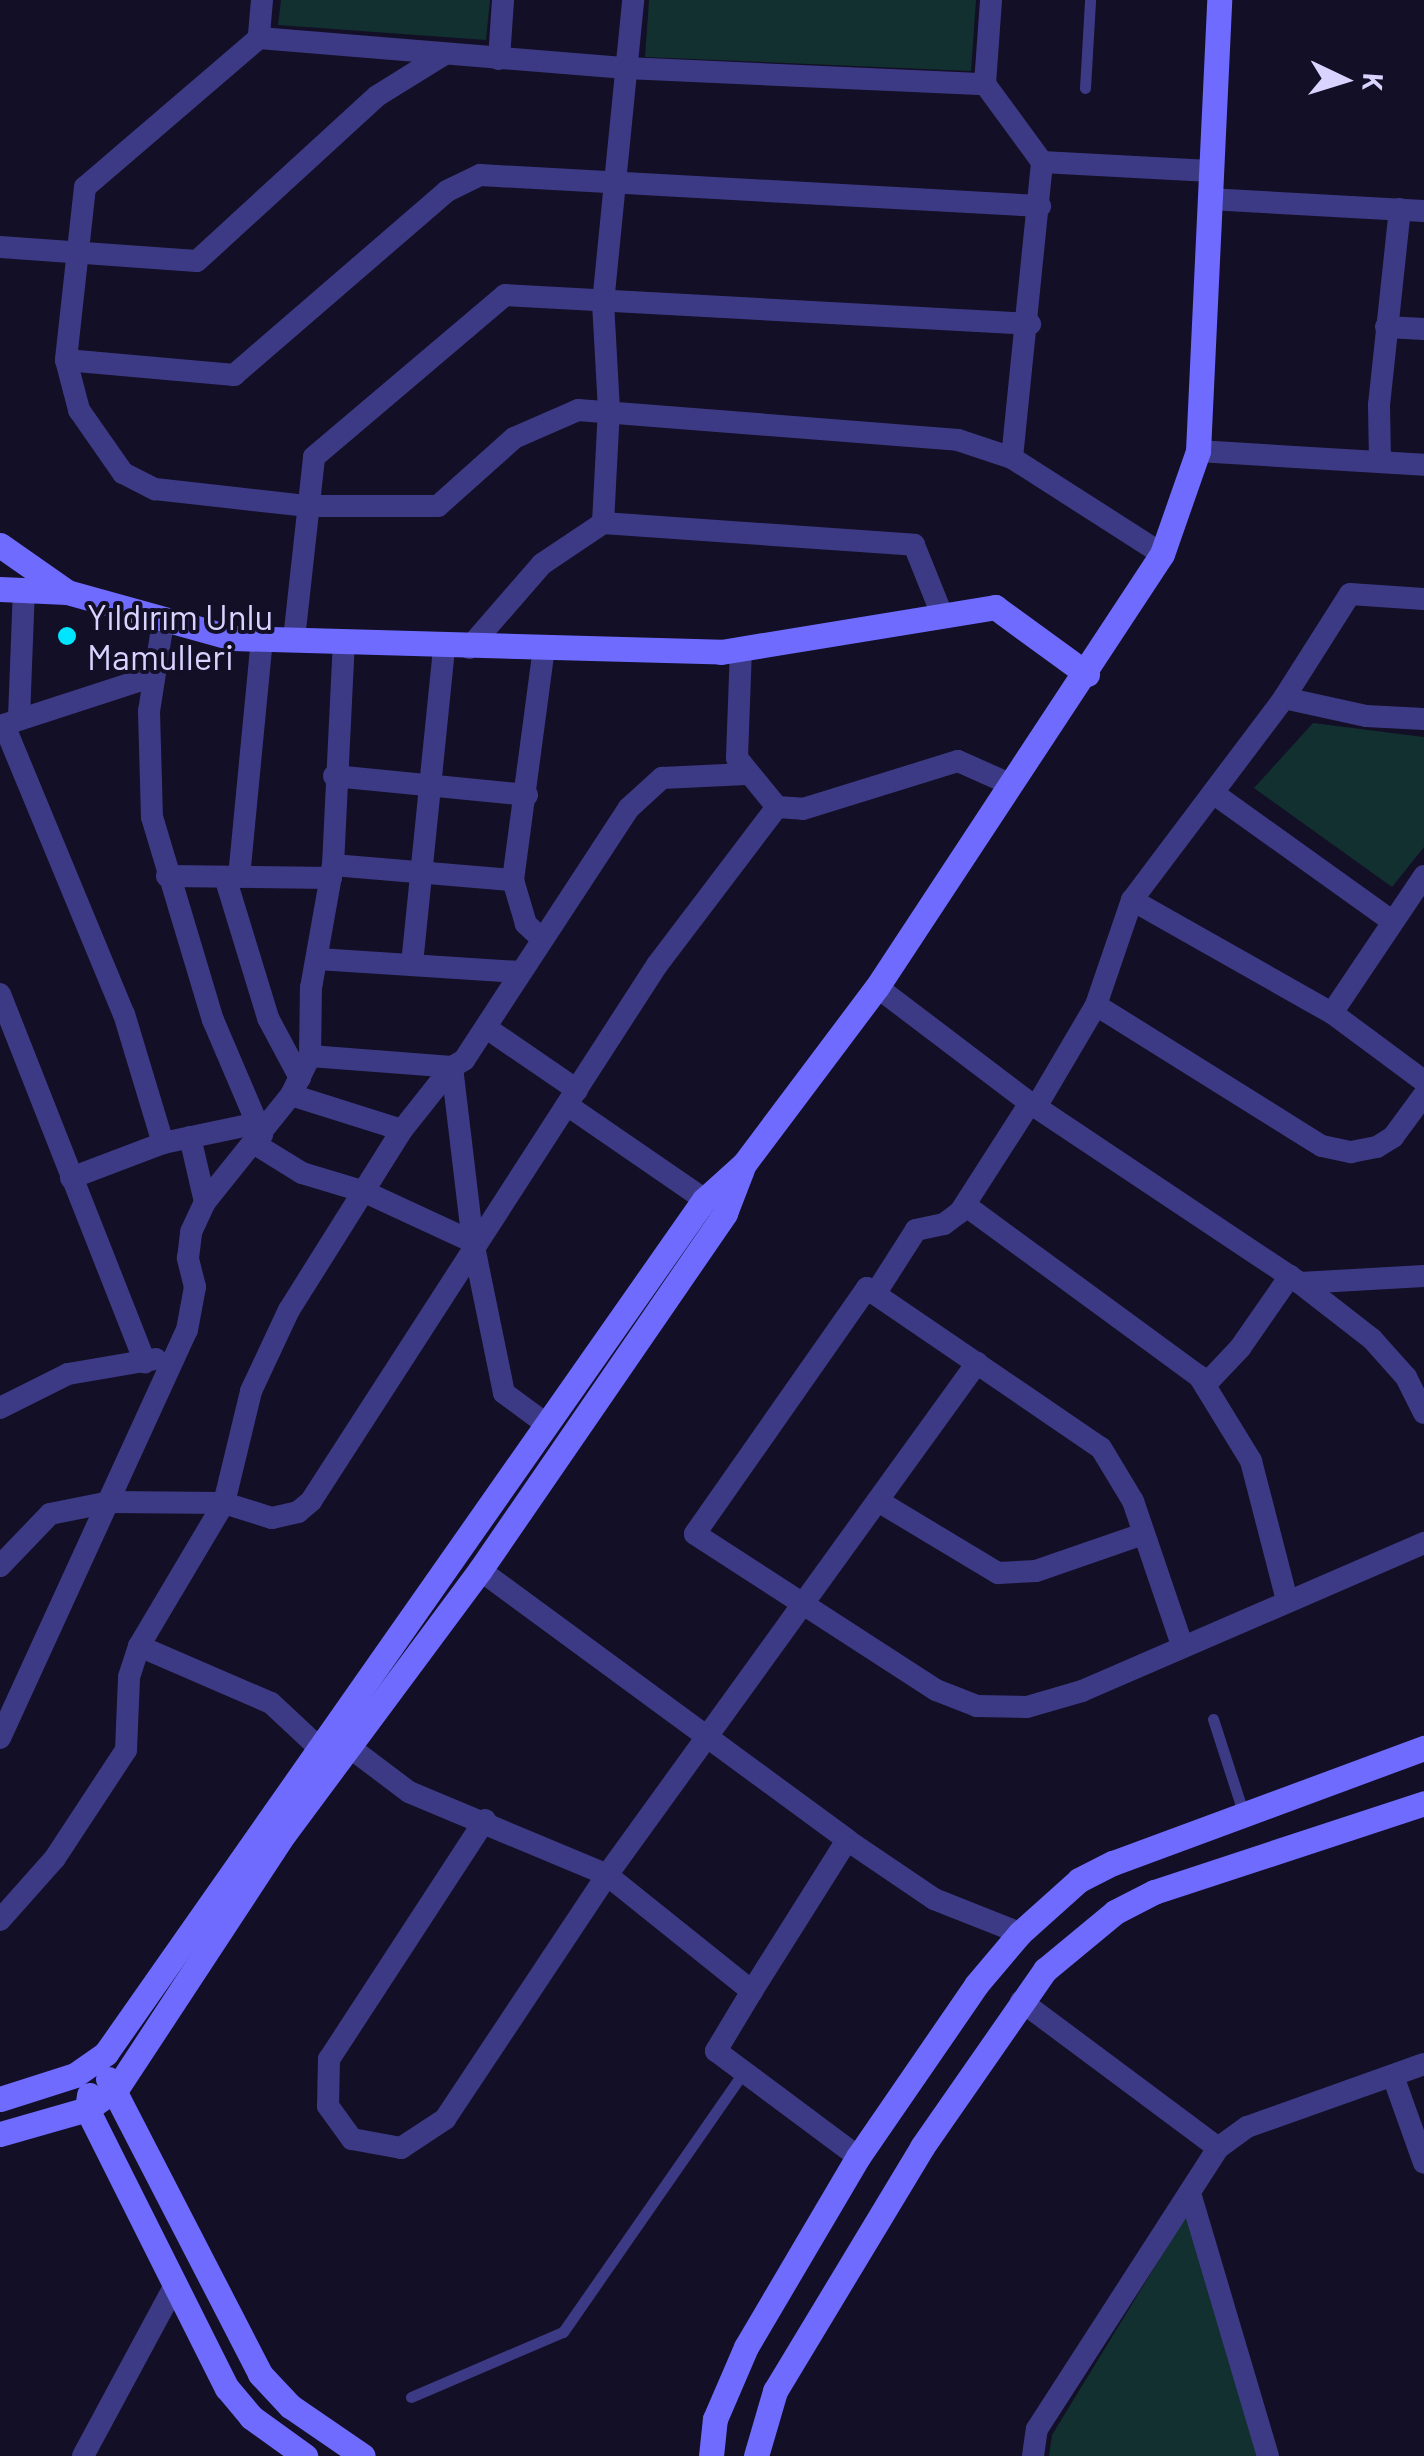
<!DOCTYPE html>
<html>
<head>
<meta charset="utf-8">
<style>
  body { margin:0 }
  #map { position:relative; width:1424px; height:2456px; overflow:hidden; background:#130f26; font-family:Barlow,sans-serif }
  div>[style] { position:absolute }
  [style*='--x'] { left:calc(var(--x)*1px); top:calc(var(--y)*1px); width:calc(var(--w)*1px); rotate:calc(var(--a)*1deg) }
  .green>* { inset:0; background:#12302f }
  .lane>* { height:11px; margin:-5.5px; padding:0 5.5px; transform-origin:5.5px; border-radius:5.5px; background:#3d3a85 }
  .street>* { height:22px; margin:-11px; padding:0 11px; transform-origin:11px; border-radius:11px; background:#3d3a85 }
  .secondary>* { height:25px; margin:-12.5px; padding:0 12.5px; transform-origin:12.5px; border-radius:12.5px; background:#6f6bff }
  .dots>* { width:28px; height:28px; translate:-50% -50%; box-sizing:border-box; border:5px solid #130f26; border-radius:50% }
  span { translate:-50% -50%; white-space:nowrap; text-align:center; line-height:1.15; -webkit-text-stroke:8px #130f26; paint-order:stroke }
  .poi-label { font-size:35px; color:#d9d4ff }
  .left { translate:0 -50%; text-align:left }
  .north { position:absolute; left:1294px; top:30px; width:100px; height:100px; -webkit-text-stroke:8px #130f26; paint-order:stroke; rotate:94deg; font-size:28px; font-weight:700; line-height:40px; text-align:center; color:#d9d4ff }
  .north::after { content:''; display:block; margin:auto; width:35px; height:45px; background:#d9d4ff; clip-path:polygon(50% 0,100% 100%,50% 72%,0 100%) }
</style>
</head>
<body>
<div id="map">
  <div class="green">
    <i style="clip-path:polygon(281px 0,490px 0,486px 40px,278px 25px)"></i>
    <i style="clip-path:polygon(649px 0,976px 0,971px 71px,645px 57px)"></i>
    <i style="clip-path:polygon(1313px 723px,1424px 737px,1424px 847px,1392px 887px,1254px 788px)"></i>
    <i style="clip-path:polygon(1187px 2214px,1262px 2456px,1049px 2456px,1052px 2435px)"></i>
  </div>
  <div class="lane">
    <i style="--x:1085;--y:88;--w:88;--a:-86.7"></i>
    <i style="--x:1213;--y:1719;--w:101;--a:72.1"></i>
    <i style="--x:411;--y:2397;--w:165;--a:-23.2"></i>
    <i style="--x:563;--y:2332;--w:317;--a:-55.2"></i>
  </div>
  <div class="street">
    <i style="--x:262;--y:0;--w:38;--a:95"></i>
    <i style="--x:259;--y:38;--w:229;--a:139.4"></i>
    <i style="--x:85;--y:187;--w:174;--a:96.3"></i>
    <i style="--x:66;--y:360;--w:52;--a:75.4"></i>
    <i style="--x:79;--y:410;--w:77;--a:55.1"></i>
    <i style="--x:123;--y:473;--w:36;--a:27"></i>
    <i style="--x:155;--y:489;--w:152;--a:6.4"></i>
    <i style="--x:306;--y:506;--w:132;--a:0"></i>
    <i style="--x:438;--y:506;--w:102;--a:-41.8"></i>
    <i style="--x:514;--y:438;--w:70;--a:-23.6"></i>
    <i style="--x:578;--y:410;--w:381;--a:4.5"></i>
    <i style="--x:958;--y:440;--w:57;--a:18.4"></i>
    <i style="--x:1012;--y:458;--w:298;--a:-84.2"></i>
    <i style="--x:1042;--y:162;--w:97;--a:-126.2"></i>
    <i style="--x:985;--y:84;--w:84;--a:-85.9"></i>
    <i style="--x:259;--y:38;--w:368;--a:4.7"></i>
    <i style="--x:626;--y:68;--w:359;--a:2.6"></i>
    <i style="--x:499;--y:59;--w:59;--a:-86.1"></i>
    <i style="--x:1042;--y:162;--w:168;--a:3.1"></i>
    <i style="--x:1209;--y:199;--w:215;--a:3.2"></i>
    <i style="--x:0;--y:247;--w:197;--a:4.1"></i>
    <i style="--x:197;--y:261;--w:244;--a:-42.5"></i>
    <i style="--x:377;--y:96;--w:78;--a:-31.8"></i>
    <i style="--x:1386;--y:327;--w:38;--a:3"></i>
    <i style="--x:66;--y:360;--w:169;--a:5.1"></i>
    <i style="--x:234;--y:375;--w:281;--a:-40.8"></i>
    <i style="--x:447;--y:191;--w:37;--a:-26"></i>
    <i style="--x:480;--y:175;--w:561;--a:3.17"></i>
    <i style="--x:1198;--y:451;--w:226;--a:3.5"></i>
    <i style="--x:1012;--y:458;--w:178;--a:32.6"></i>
    <i style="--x:1380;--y:462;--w:57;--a:-91"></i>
    <i style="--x:1379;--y:405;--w:197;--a:-83.9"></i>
    <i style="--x:603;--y:523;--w:113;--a:-87"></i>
    <i style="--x:609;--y:410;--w:107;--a:-93.2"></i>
    <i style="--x:603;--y:303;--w:304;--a:-84.3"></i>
    <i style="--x:163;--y:622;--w:90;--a:98.9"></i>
    <i style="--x:149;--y:711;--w:106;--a:88.4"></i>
    <i style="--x:152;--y:817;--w:212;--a:73.3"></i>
    <i style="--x:213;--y:1020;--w:125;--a:66.9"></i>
    <i style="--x:294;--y:639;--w:183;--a:-83.7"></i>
    <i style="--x:314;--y:457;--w:250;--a:-40.3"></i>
    <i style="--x:505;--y:295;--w:526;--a:3.16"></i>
    <i style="--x:469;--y:648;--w:111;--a:-49"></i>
    <i style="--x:542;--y:564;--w:73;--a:-33.9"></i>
    <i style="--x:603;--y:523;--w:312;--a:4"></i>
    <i style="--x:914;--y:545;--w:72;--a:68.1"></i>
    <i style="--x:741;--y:648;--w:110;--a:92.1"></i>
    <i style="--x:737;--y:758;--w:63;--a:50.8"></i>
    <i style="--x:777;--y:807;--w:26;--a:4"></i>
    <i style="--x:803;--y:809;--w:162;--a:-17.2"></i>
    <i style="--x:958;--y:761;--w:59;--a:24"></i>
    <i style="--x:1284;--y:698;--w:84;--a:12.4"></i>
    <i style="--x:1366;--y:716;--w:58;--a:3"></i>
    <i style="--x:19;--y:718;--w:128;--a:-87.8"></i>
    <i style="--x:4;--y:725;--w:313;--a:67.5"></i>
    <i style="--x:124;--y:1014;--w:135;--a:73.2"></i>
    <i style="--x:0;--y:726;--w:159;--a:-18"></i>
    <i style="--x:334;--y:776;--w:194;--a:5.6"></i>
    <i style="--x:1213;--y:793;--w:221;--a:35.6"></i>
    <i style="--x:333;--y:865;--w:181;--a:4.8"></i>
    <i style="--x:167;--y:876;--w:164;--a:0.7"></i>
    <i style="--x:225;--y:877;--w:147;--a:73"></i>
    <i style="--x:268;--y:1018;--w:68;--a:61.9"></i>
    <i style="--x:239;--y:877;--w:239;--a:-84.5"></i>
    <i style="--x:1132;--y:900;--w:230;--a:29.5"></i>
    <i style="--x:1332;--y:1013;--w:114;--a:36.5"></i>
    <i style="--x:541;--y:938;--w:21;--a:-137"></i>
    <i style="--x:526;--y:924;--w:46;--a:-106.5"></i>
    <i style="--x:513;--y:880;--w:233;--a:-82.4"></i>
    <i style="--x:318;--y:959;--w:203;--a:3.7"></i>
    <i style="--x:412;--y:964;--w:319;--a:-84.2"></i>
    <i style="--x:877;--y:987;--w:192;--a:37.2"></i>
    <i style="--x:1030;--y:1103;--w:324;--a:33.7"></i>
    <i style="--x:1300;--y:1283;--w:124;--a:-3.2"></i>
    <i style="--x:0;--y:994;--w:396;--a:68.5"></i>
    <i style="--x:1096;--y:1005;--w:266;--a:32"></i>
    <i style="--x:1322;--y:1146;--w:30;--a:12"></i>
    <i style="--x:1351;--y:1152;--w:26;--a:-11"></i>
    <i style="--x:1377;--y:1147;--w:19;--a:-32"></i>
    <i style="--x:1393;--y:1137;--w:52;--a:-53.6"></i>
    <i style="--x:1332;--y:1013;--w:165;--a:-56.1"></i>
    <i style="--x:488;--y:1029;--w:108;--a:34.4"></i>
    <i style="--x:310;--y:1056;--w:142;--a:4.4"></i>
    <i style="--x:452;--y:1067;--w:14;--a:-30"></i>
    <i style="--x:464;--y:1060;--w:301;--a:-56.8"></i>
    <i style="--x:629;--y:808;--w:45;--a:-42.3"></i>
    <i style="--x:662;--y:778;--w:84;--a:-2.7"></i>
    <i style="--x:452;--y:1067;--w:176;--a:83.2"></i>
    <i style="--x:473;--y:1242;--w:154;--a:78.4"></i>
    <i style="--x:504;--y:1393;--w:52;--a:36.4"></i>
    <i style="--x:291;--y:1095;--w:116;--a:17.5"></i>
    <i style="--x:1030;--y:1103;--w:130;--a:122.7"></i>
    <i style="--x:960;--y:1212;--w:20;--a:143"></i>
    <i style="--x:944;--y:1224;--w:29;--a:168"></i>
    <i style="--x:916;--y:1230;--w:76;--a:122.6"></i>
    <i style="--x:875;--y:1294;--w:10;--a:-143"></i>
    <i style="--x:867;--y:1288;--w:300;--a:125"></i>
    <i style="--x:695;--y:1534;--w:287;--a:32.9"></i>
    <i style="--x:936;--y:1690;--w:44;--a:21.3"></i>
    <i style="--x:977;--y:1706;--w:50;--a:1.1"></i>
    <i style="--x:1027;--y:1707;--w:57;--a:-16.2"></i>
    <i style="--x:1082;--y:1691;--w:373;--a:-23.4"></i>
    <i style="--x:567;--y:1105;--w:182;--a:34.5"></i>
    <i style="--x:1036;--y:1107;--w:118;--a:-59.5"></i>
    <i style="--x:1096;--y:1005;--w:111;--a:-71.1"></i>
    <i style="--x:1132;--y:900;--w:253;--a:-53"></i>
    <i style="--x:1284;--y:698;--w:123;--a:-57.6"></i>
    <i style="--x:1350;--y:594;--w:74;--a:3.9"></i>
    <i style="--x:190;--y:1137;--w:67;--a:77"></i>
    <i style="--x:255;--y:1144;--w:55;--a:31.7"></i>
    <i style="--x:302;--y:1173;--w:66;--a:16.8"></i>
    <i style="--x:365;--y:1192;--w:119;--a:24.8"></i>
    <i style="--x:71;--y:1178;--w:98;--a:-20.8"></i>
    <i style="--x:163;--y:1143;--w:97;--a:-11.9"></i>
    <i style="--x:965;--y:1205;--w:290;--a:36.2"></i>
    <i style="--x:1199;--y:1376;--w:100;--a:58.5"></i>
    <i style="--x:1251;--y:1461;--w:144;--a:75.5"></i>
    <i style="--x:1300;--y:1283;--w:91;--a:37.9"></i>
    <i style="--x:1372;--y:1339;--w:51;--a:48.2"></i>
    <i style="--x:1406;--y:1377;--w:40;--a:63.4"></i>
    <i style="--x:875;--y:1294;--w:273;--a:34.3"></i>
    <i style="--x:1101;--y:1448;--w:62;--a:58.9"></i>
    <i style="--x:1133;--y:1501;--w:152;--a:71.2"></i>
    <i style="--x:1206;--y:1384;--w:50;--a:-46.6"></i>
    <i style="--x:1240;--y:1348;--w:88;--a:-55.2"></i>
    <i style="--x:0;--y:1408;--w:76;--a:-26.6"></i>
    <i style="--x:68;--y:1374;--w:89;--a:-9.7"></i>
    <i style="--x:878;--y:1501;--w:140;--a:31"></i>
    <i style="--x:998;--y:1573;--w:38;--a:-3"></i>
    <i style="--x:1036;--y:1571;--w:113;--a:-19.1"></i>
    <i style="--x:0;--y:1566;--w:72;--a:-46.1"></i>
    <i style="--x:50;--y:1514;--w:61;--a:-11.3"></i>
    <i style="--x:110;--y:1502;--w:114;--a:0.5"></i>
    <i style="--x:224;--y:1503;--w:50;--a:17.4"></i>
    <i style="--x:272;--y:1518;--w:27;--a:-13"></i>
    <i style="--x:298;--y:1512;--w:17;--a:-40"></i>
    <i style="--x:311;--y:1501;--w:638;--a:-57.16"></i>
    <i style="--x:657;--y:965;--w:198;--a:-52.8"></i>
    <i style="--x:480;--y:1570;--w:456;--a:36.3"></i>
    <i style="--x:847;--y:1840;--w:105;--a:34.1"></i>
    <i style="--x:934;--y:1899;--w:92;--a:21.6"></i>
    <i style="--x:139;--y:1646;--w:144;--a:23.4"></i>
    <i style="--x:271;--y:1703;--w:63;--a:43.1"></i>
    <i style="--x:0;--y:1738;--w:449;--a:-65.4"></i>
    <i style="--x:187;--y:1330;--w:44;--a:-79.5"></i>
    <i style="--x:195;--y:1287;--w:30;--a:-104"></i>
    <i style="--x:188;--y:1258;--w:26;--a:-83"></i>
    <i style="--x:191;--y:1232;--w:33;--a:-65"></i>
    <i style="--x:205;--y:1202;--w:137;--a:-51.2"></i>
    <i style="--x:291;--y:1095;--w:43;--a:-64"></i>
    <i style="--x:310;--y:1056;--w:68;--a:-89.2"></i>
    <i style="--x:311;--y:988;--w:125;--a:-79.9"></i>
    <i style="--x:333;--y:865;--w:221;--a:-87.2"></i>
    <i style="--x:348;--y:1746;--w:76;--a:37"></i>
    <i style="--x:409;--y:1792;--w:215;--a:22.7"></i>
    <i style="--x:607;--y:1875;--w:186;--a:38.7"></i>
    <i style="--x:752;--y:1991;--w:70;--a:121"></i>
    <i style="--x:716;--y:2051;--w:177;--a:36.7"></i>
    <i style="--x:485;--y:1820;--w:285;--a:123.1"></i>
    <i style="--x:329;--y:2059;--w:47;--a:91.2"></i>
    <i style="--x:328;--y:2106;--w:41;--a:54"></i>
    <i style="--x:352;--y:2139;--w:50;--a:10.4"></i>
    <i style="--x:401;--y:2148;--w:53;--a:-33.4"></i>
    <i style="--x:445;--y:2119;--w:293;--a:-56.4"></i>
    <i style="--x:607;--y:1875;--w:632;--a:-54.15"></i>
    <i style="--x:0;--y:1920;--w:83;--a:-48.4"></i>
    <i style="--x:55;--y:1858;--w:129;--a:-56.7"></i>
    <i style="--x:126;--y:1750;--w:73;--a:-87.6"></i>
    <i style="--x:129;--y:1677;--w:33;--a:-72"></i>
    <i style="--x:139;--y:1646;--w:166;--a:-59.3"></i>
    <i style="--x:224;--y:1503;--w:115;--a:-76.4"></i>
    <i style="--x:251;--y:1391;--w:89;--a:-64.9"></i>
    <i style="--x:289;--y:1310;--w:213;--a:-57.9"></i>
    <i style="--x:402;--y:1130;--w:80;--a:-51.6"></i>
    <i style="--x:752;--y:1991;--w:178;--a:-57.8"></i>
    <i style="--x:1021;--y:2001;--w:246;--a:36.7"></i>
    <i style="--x:1393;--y:2076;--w:92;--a:70.4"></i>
    <i style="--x:1190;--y:2193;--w:274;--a:73.5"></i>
    <i style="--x:83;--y:2456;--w:196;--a:-61.7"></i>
    <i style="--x:1033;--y:2456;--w:27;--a:-82"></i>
    <i style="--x:1037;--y:2429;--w:334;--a:-57.2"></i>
    <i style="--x:1218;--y:2148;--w:36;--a:-36"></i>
    <i style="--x:1247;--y:2127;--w:188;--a:-19.6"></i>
  </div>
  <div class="secondary">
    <i style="--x:0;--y:545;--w:82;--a:35"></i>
    <i style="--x:67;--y:592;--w:172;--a:15.5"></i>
    <i style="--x:233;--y:638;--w:488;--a:1.6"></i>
    <i style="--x:721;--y:652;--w:278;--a:-9.3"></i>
    <i style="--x:995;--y:607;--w:114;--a:36.1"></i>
    <i style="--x:0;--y:589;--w:67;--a:2.6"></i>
    <i style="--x:108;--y:2079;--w:332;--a:62.7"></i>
    <i style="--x:260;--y:2374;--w:44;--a:46.8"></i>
    <i style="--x:290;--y:2406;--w:88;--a:34.4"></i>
    <i style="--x:89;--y:2095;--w:14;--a:98"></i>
    <i style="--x:87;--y:2109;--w:312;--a:63.4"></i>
    <i style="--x:227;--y:2388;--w:38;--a:50"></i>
    <i style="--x:251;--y:2417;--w:67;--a:35.8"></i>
    <i style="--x:0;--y:2099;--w:79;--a:-17.7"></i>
    <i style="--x:75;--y:2075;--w:38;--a:-35"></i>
    <i style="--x:106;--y:2053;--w:1042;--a:-54.97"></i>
    <i style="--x:704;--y:1200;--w:54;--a:-42"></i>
    <i style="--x:744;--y:1164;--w:221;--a:-53.1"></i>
    <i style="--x:877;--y:987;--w:518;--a:-56.65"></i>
    <i style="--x:1162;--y:554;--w:109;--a:-70.7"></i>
    <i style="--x:1198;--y:451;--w:451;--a:-87.3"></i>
    <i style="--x:0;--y:2134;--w:91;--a:-16"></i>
    <i style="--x:87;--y:2109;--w:37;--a:-35"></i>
    <i style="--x:117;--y:2088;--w:304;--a:-56.7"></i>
    <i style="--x:284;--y:1834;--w:329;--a:-53.4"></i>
    <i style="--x:480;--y:1570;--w:433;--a:-55.5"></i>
    <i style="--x:725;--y:1213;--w:47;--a:-68.9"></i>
    <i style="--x:711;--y:2456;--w:37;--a:-84"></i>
    <i style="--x:715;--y:2419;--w:78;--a:-66.7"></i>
    <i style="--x:746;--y:2347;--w:221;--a:-59.5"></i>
    <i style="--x:858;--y:2157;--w:209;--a:-55.5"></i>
    <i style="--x:976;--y:1985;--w:68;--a:-49.8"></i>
    <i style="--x:1020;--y:1933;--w:79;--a:-41.9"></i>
    <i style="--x:1079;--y:1880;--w:38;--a:-27"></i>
    <i style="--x:1113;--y:1863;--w:332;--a:-20.3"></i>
    <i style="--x:756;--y:2456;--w:68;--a:-73.7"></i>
    <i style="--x:775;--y:2391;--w:285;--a:-58.9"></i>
    <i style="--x:922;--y:2147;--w:216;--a:-55.2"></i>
    <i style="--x:1045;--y:1970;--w:91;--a:-39.6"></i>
    <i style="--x:1115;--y:1912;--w:44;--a:-27.1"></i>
    <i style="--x:1154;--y:1892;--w:284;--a:-18.2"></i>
  </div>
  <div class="dots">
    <i style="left:67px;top:636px;background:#00e5ff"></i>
  </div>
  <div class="poi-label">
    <span class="left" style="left:87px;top:636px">Yıldırım Unlu<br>Mamulleri</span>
  </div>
  <div class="north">K</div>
</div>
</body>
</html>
